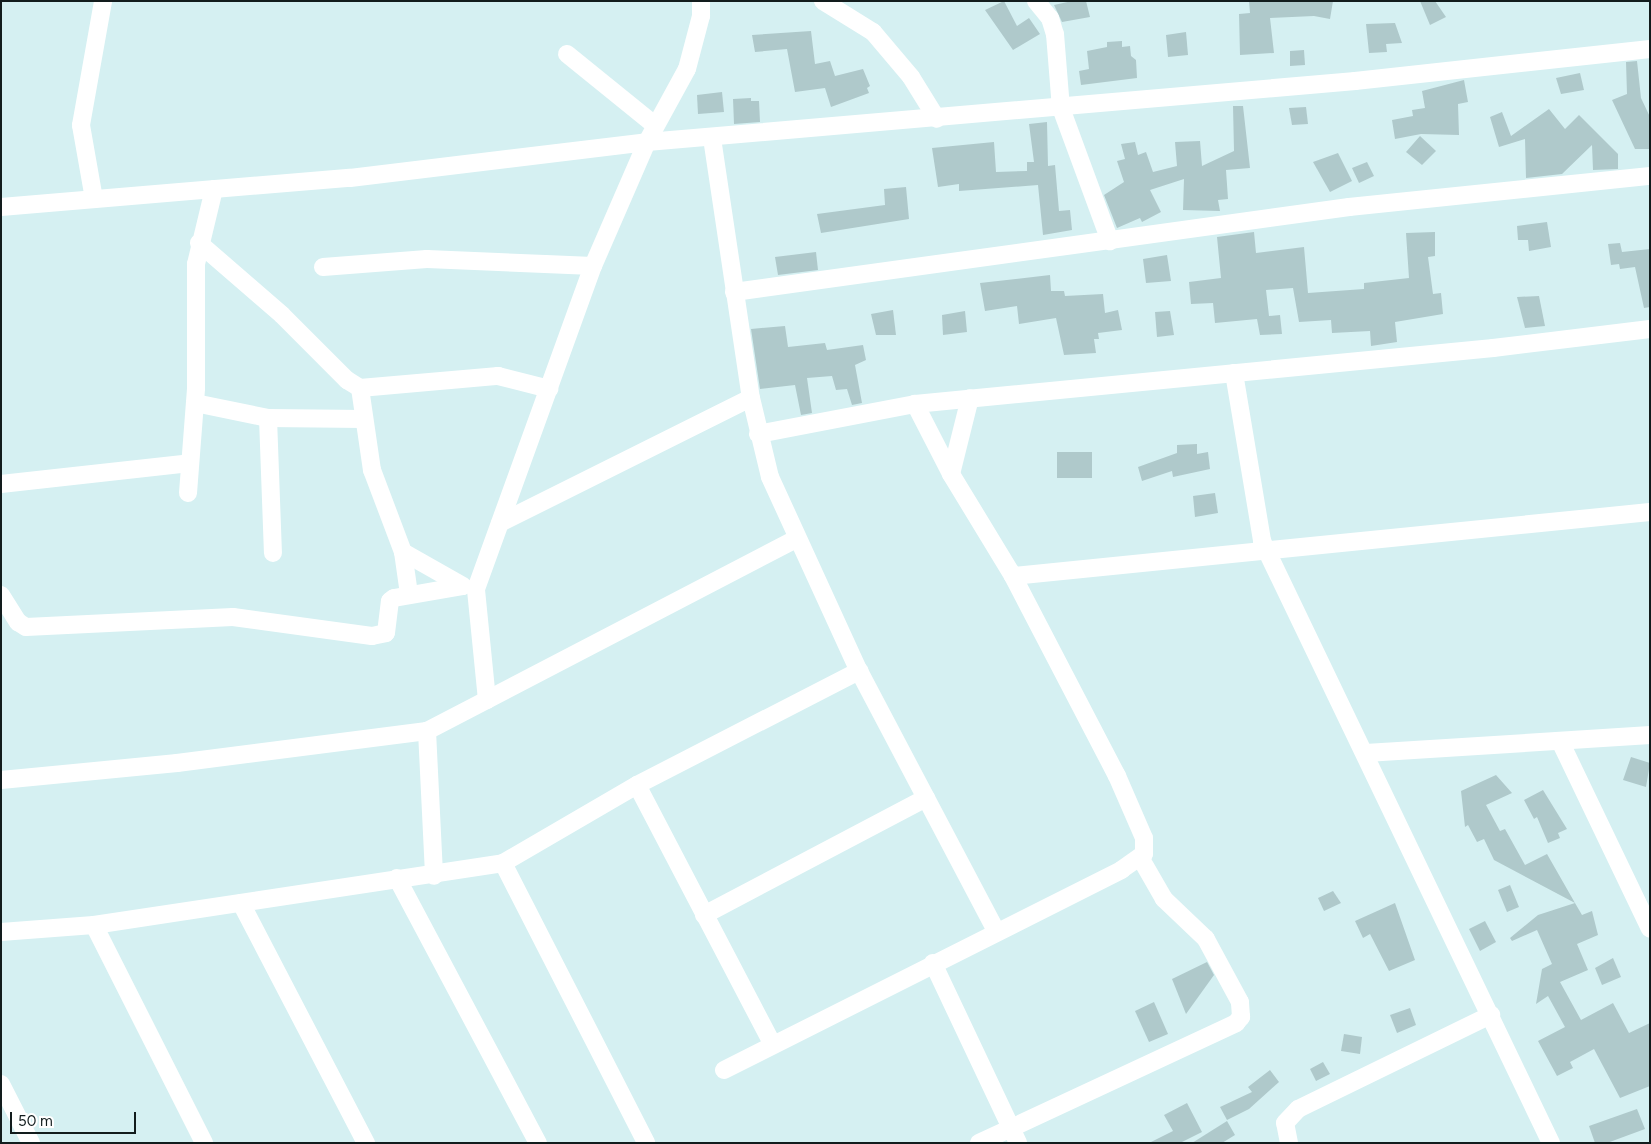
<!DOCTYPE html>
<html>
<head>
<meta charset="utf-8">
<style>
  body { margin:0 }
  #map { position:relative; width:1651px; height:1144px; overflow:hidden; background:#d5f0f2; font-family:Figtree,sans-serif }
  div>[style] { position:absolute }
  [style*='--x'] { left:calc(var(--x)*1px); top:calc(var(--y)*1px); width:calc(var(--w)*1px); rotate:calc(var(--a)*1deg) }
  .building>* { inset:0; background:#afc9cb }
  .minor>* { height:18px; margin:-9px; padding:0 9px; transform-origin:9px; border-radius:9px; background:#fff }
  span { translate:-50% -50%; white-space:nowrap; text-align:center; line-height:1.15; -webkit-text-stroke:4px #fff; paint-order:stroke }
  .frame { position:absolute; inset:0; border:2px solid #121c1d; pointer-events:none }
  .scale { position:absolute; left:10px; top:1112px; width:126px; height:22px; box-sizing:border-box; border:2px solid #121c1d; border-top:0; padding-left:6px; font-size:15px; line-height:18px; white-space:nowrap; color:#121c1d; -webkit-text-stroke:4px #fff; paint-order:stroke }
</style>
</head>
<body>
<div id="map">
  <div class="building">
    <i style="clip-path:polygon(1004px 1px,1017px 26px,1029px 18px,1040px 34px,1013px 50px,985px 10px)"></i>
    <i style="clip-path:polygon(1072px 1px,1086px 1px,1090px 17px,1062px 22px,1054px 5px)"></i>
    <i style="clip-path:polygon(1249px 1px,1333px 1px,1330px 19px,1314px 16px,1270px 18px,1274px 53px,1240px 55px,1239px 14px,1250px 13px)"></i>
    <i style="clip-path:polygon(1420px 1px,1435px 1px,1446px 17px,1430px 25px)"></i>
    <i style="clip-path:polygon(1395px 23px,1402px 43px,1386px 44px,1387px 52px,1369px 53px,1366px 24px)"></i>
    <i style="clip-path:polygon(811px 31px,815px 64px,830px 61px,835px 76px,863px 69px,870px 86px,867px 88px,869px 93px,831px 107px,825px 88px,795px 92px,787px 49px,755px 52px,752px 35px)"></i>
    <i style="clip-path:polygon(1186px 32px,1188px 55px,1168px 57px,1166px 35px)"></i>
    <i style="clip-path:polygon(1122px 41px,1122px 47px,1130px 46px,1131px 56px,1136px 60px,1137px 78px,1081px 85px,1079px 71px,1089px 69px,1087px 51px,1107px 47px,1107px 42px)"></i>
    <i style="clip-path:polygon(1304px 50px,1305px 65px,1290px 66px,1290px 51px)"></i>
    <i style="clip-path:polygon(1637px 61px,1641px 98px,1650px 117px,1649px 149px,1635px 149px,1612px 100px,1627px 94px,1626px 62px)"></i>
    <i style="clip-path:polygon(1580px 73px,1584px 90px,1561px 94px,1556px 78px)"></i>
    <i style="clip-path:polygon(1464px 80px,1468px 102px,1458px 104px,1459px 135px,1421px 134px,1395px 139px,1392px 120px,1413px 116px,1412px 110px,1425px 108px,1422px 91px)"></i>
    <i style="clip-path:polygon(722px 92px,724px 112px,698px 114px,697px 95px)"></i>
    <i style="clip-path:polygon(751px 98px,751px 101px,759px 101px,760px 122px,734px 124px,733px 99px)"></i>
    <i style="clip-path:polygon(1233px 106px,1243px 106px,1250px 168px,1226px 170px,1228px 199px,1218px 200px,1220px 211px,1183px 210px,1184px 179px,1150px 190px,1161px 212px,1142px 222px,1140px 218px,1117px 228px,1104px 195px,1124px 182px,1117px 161px,1125px 159px,1121px 144px,1135px 142px,1138px 155px,1146px 152px,1153px 172px,1177px 166px,1175px 142px,1200px 141px,1202px 166px,1234px 151px)"></i>
    <i style="clip-path:polygon(1306px 107px,1308px 124px,1292px 125px,1289px 108px)"></i>
    <i style="clip-path:polygon(1549px 109px,1565px 129px,1579px 115px,1618px 154px,1618px 169px,1593px 170px,1592px 145px,1562px 174px,1526px 178px,1525px 139px,1499px 147px,1490px 117px,1502px 112px,1511px 136px)"></i>
    <i style="clip-path:polygon(1047px 122px,1048px 166px,1055px 165px,1059px 211px,1070px 210px,1072px 230px,1043px 235px,1038px 185px,959px 191px,959px 184px,938px 187px,932px 148px,994px 142px,996px 172px,1027px 171px,1027px 162px,1034px 162px,1029px 124px)"></i>
    <i style="clip-path:polygon(1420px 136px,1436px 151px,1422px 165px,1406px 152px)"></i>
    <i style="clip-path:polygon(1338px 153px,1352px 181px,1330px 192px,1313px 162px)"></i>
    <i style="clip-path:polygon(1367px 162px,1374px 176px,1359px 183px,1352px 168px)"></i>
    <i style="clip-path:polygon(906px 187px,909px 219px,821px 233px,817px 214px,885px 205px,884px 189px)"></i>
    <i style="clip-path:polygon(1547px 222px,1551px 247px,1529px 251px,1528px 240px,1518px 240px,1517px 226px)"></i>
    <i style="clip-path:polygon(1254px 232px,1256px 253px,1304px 247px,1308px 293px,1364px 289px,1364px 283px,1409px 278px,1406px 233px,1435px 232px,1435px 256px,1428px 257px,1433px 294px,1441px 293px,1443px 314px,1395px 322px,1397px 342px,1371px 346px,1370px 331px,1332px 333px,1331px 320px,1299px 322px,1293px 288px,1266px 290px,1269px 316px,1280px 315px,1282px 334px,1260px 335px,1257px 319px,1215px 323px,1213px 303px,1191px 304px,1189px 282px,1221px 278px,1217px 237px)"></i>
    <i style="clip-path:polygon(1620px 243px,1622px 252px,1650px 249px,1650px 307px,1644px 308px,1635px 267px,1620px 269px,1619px 264px,1611px 265px,1608px 244px)"></i>
    <i style="clip-path:polygon(816px 252px,818px 270px,778px 275px,775px 257px)"></i>
    <i style="clip-path:polygon(1167px 255px,1171px 281px,1146px 283px,1143px 259px)"></i>
    <i style="clip-path:polygon(1050px 275px,1051px 291px,1064px 291px,1065px 296px,1103px 294px,1105px 313px,1118px 310px,1122px 330px,1098px 333px,1099px 339px,1094px 339px,1096px 353px,1064px 355px,1056px 318px,1019px 324px,1017px 306px,985px 311px,980px 283px)"></i>
    <i style="clip-path:polygon(1539px 296px,1545px 326px,1525px 328px,1517px 297px)"></i>
    <i style="clip-path:polygon(893px 310px,896px 335px,876px 335px,871px 314px)"></i>
    <i style="clip-path:polygon(965px 311px,967px 332px,943px 335px,942px 315px)"></i>
    <i style="clip-path:polygon(1170px 311px,1174px 335px,1157px 337px,1155px 312px)"></i>
    <i style="clip-path:polygon(785px 326px,788px 347px,825px 343px,827px 350px,863px 345px,866px 360px,855px 365px,862px 403px,852px 405px,847px 389px,836px 390px,832px 376px,807px 378px,812px 413px,801px 415px,795px 385px,760px 389px,751px 329px)"></i>
    <i style="clip-path:polygon(1197px 444px,1197px 454px,1208px 452px,1210px 469px,1173px 477px,1172px 471px,1142px 481px,1138px 467px,1177px 453px,1177px 445px)"></i>
    <i style="clip-path:polygon(1057px 452px,1092px 452px,1092px 478px,1057px 478px)"></i>
    <i style="clip-path:polygon(1215px 493px,1218px 513px,1195px 517px,1193px 496px)"></i>
    <i style="clip-path:polygon(1631px 757px,1650px 763px,1646px 787px,1623px 780px)"></i>
    <i style="clip-path:polygon(1496px 775px,1512px 793px,1486px 805px,1500px 831px,1505px 829px,1525px 865px,1547px 854px,1575px 903px,1494px 860px,1484px 839px,1477px 842px,1468px 825px,1465px 827px,1461px 791px)"></i>
    <i style="clip-path:polygon(1543px 790px,1567px 829px,1558px 833px,1560px 838px,1548px 843px,1537px 817px,1534px 819px,1524px 800px)"></i>
    <i style="clip-path:polygon(1510px 885px,1519px 907px,1507px 912px,1498px 890px)"></i>
    <i style="clip-path:polygon(1333px 891px,1341px 903px,1324px 911px,1318px 898px)"></i>
    <i style="clip-path:polygon(1395px 903px,1415px 960px,1389px 971px,1370px 934px,1363px 938px,1355px 921px)"></i>
    <i style="clip-path:polygon(1575px 903px,1582px 915px,1592px 911px,1598px 935px,1577px 944px,1588px 970px,1560px 982px,1581px 1020px,1613px 1003px,1629px 1033px,1650px 1023px,1650px 1086px,1620px 1098px,1594px 1049px,1570px 1062px,1573px 1068px,1557px 1076px,1538px 1041px,1565px 1027px,1548px 996px,1536px 1004px,1542px 969px,1552px 964px,1537px 930px,1512px 941px,1510px 938px,1538px 915px)"></i>
    <i style="clip-path:polygon(1485px 921px,1496px 942px,1480px 951px,1469px 929px)"></i>
    <i style="clip-path:polygon(1613px 958px,1621px 977px,1602px 985px,1595px 968px)"></i>
    <i style="clip-path:polygon(1207px 962px,1214px 975px,1186px 1014px,1172px 979px)"></i>
    <i style="clip-path:polygon(1154px 1002px,1168px 1034px,1149px 1042px,1135px 1011px)"></i>
    <i style="clip-path:polygon(1410px 1008px,1416px 1025px,1397px 1033px,1390px 1015px)"></i>
    <i style="clip-path:polygon(1344px 1034px,1362px 1037px,1360px 1054px,1341px 1051px)"></i>
    <i style="clip-path:polygon(1323px 1062px,1330px 1074px,1316px 1081px,1310px 1069px)"></i>
    <i style="clip-path:polygon(1270px 1070px,1279px 1082px,1249px 1109px,1227px 1120px,1220px 1107px,1252px 1092px,1248px 1087px)"></i>
    <i style="clip-path:polygon(1187px 1103px,1202px 1132px,1180px 1143px,1149px 1143px,1173px 1131px,1164px 1115px)"></i>
    <i style="clip-path:polygon(1637px 1109px,1645px 1129px,1607px 1143px,1595px 1143px,1589px 1126px)"></i>
    <i style="clip-path:polygon(1227px 1121px,1235px 1135px,1222px 1143px,1192px 1143px)"></i>
  </div>
  <div class="minor">
    <i style="--x:823;--y:1;--w:59;--a:31.8"></i>
    <i style="--x:873;--y:32;--w:59;--a:49.8"></i>
    <i style="--x:911;--y:77;--w:49;--a:58.2"></i>
    <i style="--x:1036;--y:1;--w:22;--a:51"></i>
    <i style="--x:1050;--y:18;--w:17;--a:73"></i>
    <i style="--x:1055;--y:34;--w:74;--a:85.4"></i>
    <i style="--x:1061;--y:108;--w:142;--a:69.8"></i>
    <i style="--x:567;--y:54;--w:114;--a:39"></i>
    <i style="--x:712;--y:138;--w:263;--a:81.5"></i>
    <i style="--x:751;--y:398;--w:81;--a:76.5"></i>
    <i style="--x:770;--y:477;--w:213;--a:65.4"></i>
    <i style="--x:859;--y:671;--w:294;--a:62.2"></i>
    <i style="--x:94;--y:199;--w:75;--a:-100"></i>
    <i style="--x:81;--y:125;--w:126;--a:-79.9"></i>
    <i style="--x:1;--y:207;--w:350;--a:-4.8"></i>
    <i style="--x:350;--y:178;--w:299;--a:-6.9"></i>
    <i style="--x:647;--y:142;--w:711;--a:-4.92"></i>
    <i style="--x:1355;--y:81;--w:297;--a:-6.2"></i>
    <i style="--x:199;--y:243;--w:110;--a:40.9"></i>
    <i style="--x:282;--y:315;--w:92;--a:45"></i>
    <i style="--x:347;--y:380;--w:15;--a:32"></i>
    <i style="--x:360;--y:388;--w:139;--a:-5"></i>
    <i style="--x:498;--y:376;--w:53;--a:14.3"></i>
    <i style="--x:323;--y:267;--w:104;--a:-4.4"></i>
    <i style="--x:427;--y:259;--w:166;--a:2.4"></i>
    <i style="--x:734;--y:292;--w:621;--a:-7.87"></i>
    <i style="--x:1349;--y:207;--w:303;--a:-5.9"></i>
    <i style="--x:1234;--y:373;--w:170;--a:80.5"></i>
    <i style="--x:1262;--y:541;--w:668;--a:64.36"></i>
    <i style="--x:360;--y:388;--w:83;--a:81.7"></i>
    <i style="--x:372;--y:470;--w:88;--a:69.3"></i>
    <i style="--x:403;--y:552;--w:69;--a:29.5"></i>
    <i style="--x:195;--y:403;--w:75;--a:11.6"></i>
    <i style="--x:268;--y:418;--w:96;--a:0.6"></i>
    <i style="--x:268;--y:418;--w:135;--a:87.9"></i>
    <i style="--x:758;--y:434;--w:160;--a:-10.8"></i>
    <i style="--x:915;--y:404;--w:581;--a:-5.53"></i>
    <i style="--x:1493;--y:348;--w:158;--a:-6.9"></i>
    <i style="--x:951;--y:474;--w:78;--a:-76"></i>
    <i style="--x:1;--y:484;--w:190;--a:-6.3"></i>
    <i style="--x:188;--y:493;--w:105;--a:-85.6"></i>
    <i style="--x:196;--y:388;--w:124;--a:-90"></i>
    <i style="--x:196;--y:264;--w:77;--a:-76.5"></i>
    <i style="--x:500;--y:523;--w:280;--a:-26.5"></i>
    <i style="--x:403;--y:552;--w:42;--a:81.9"></i>
    <i style="--x:1013;--y:576;--w:640;--a:-5.74"></i>
    <i style="--x:1;--y:595;--w:32;--a:58"></i>
    <i style="--x:18;--y:622;--w:9;--a:32"></i>
    <i style="--x:26;--y:627;--w:207;--a:-2.8"></i>
    <i style="--x:233;--y:617;--w:140;--a:7.8"></i>
    <i style="--x:372;--y:636;--w:14;--a:-12"></i>
    <i style="--x:386;--y:633;--w:32;--a:-83"></i>
    <i style="--x:390;--y:601;--w:5;--a:-37"></i>
    <i style="--x:394;--y:598;--w:69;--a:-10"></i>
    <i style="--x:487;--y:700;--w:112;--a:-95.7"></i>
    <i style="--x:476;--y:589;--w:344;--a:-70.1"></i>
    <i style="--x:593;--y:266;--w:135;--a:-66.5"></i>
    <i style="--x:647;--y:142;--w:83;--a:-61.3"></i>
    <i style="--x:687;--y:69;--w:55;--a:-75.2"></i>
    <i style="--x:701;--y:16;--w:15;--a:-90"></i>
    <i style="--x:427;--y:731;--w:145;--a:87.2"></i>
    <i style="--x:1560;--y:741;--w:208;--a:64.4"></i>
    <i style="--x:1366;--y:753;--w:285;--a:-3.6"></i>
    <i style="--x:1;--y:780;--w:177;--a:-5.5"></i>
    <i style="--x:177;--y:763;--w:252;--a:-7.3"></i>
    <i style="--x:427;--y:731;--w:416;--a:-27.5"></i>
    <i style="--x:637;--y:785;--w:293;--a:62.4"></i>
    <i style="--x:503;--y:863;--w:314;--a:62.9"></i>
    <i style="--x:397;--y:878;--w:300;--a:62"></i>
    <i style="--x:241;--y:903;--w:271;--a:62.5"></i>
    <i style="--x:704;--y:915;--w:251;--a:-27.8"></i>
    <i style="--x:94;--y:925;--w:244;--a:63.2"></i>
    <i style="--x:1;--y:932;--w:93;--a:-4.3"></i>
    <i style="--x:94;--y:925;--w:414;--a:-8.6"></i>
    <i style="--x:503;--y:863;--w:155;--a:-30.2"></i>
    <i style="--x:637;--y:785;--w:250;--a:-27.2"></i>
    <i style="--x:933;--y:963;--w:199;--a:64.7"></i>
    <i style="--x:724;--y:1070;--w:445;--a:-26.7"></i>
    <i style="--x:1121;--y:870;--w:28;--a:-35"></i>
    <i style="--x:1144;--y:854;--w:16;--a:-90"></i>
    <i style="--x:1144;--y:838;--w:68;--a:-113.5"></i>
    <i style="--x:1117;--y:776;--w:225;--a:-117.5"></i>
    <i style="--x:1013;--y:576;--w:119;--a:-121.3"></i>
    <i style="--x:951;--y:474;--w:79;--a:-117.2"></i>
    <i style="--x:1;--y:1084;--w:66;--a:63"></i>
    <i style="--x:979;--y:1143;--w:284;--a:-25"></i>
    <i style="--x:1236;--y:1023;--w:8;--a:-50"></i>
    <i style="--x:1241;--y:1017;--w:15;--a:-94"></i>
    <i style="--x:1240;--y:1002;--w:72;--a:-118.4"></i>
    <i style="--x:1206;--y:939;--w:58;--a:-136.4"></i>
    <i style="--x:1164;--y:899;--w:46;--a:-119.9"></i>
    <i style="--x:1289;--y:1143;--w:20;--a:-101"></i>
    <i style="--x:1285;--y:1123;--w:19;--a:-47"></i>
    <i style="--x:1298;--y:1109;--w:215;--a:-26"></i>
  </div>
  <div class="frame"></div>
  <div class="scale">50 m</div>
</div>
</body>
</html>
